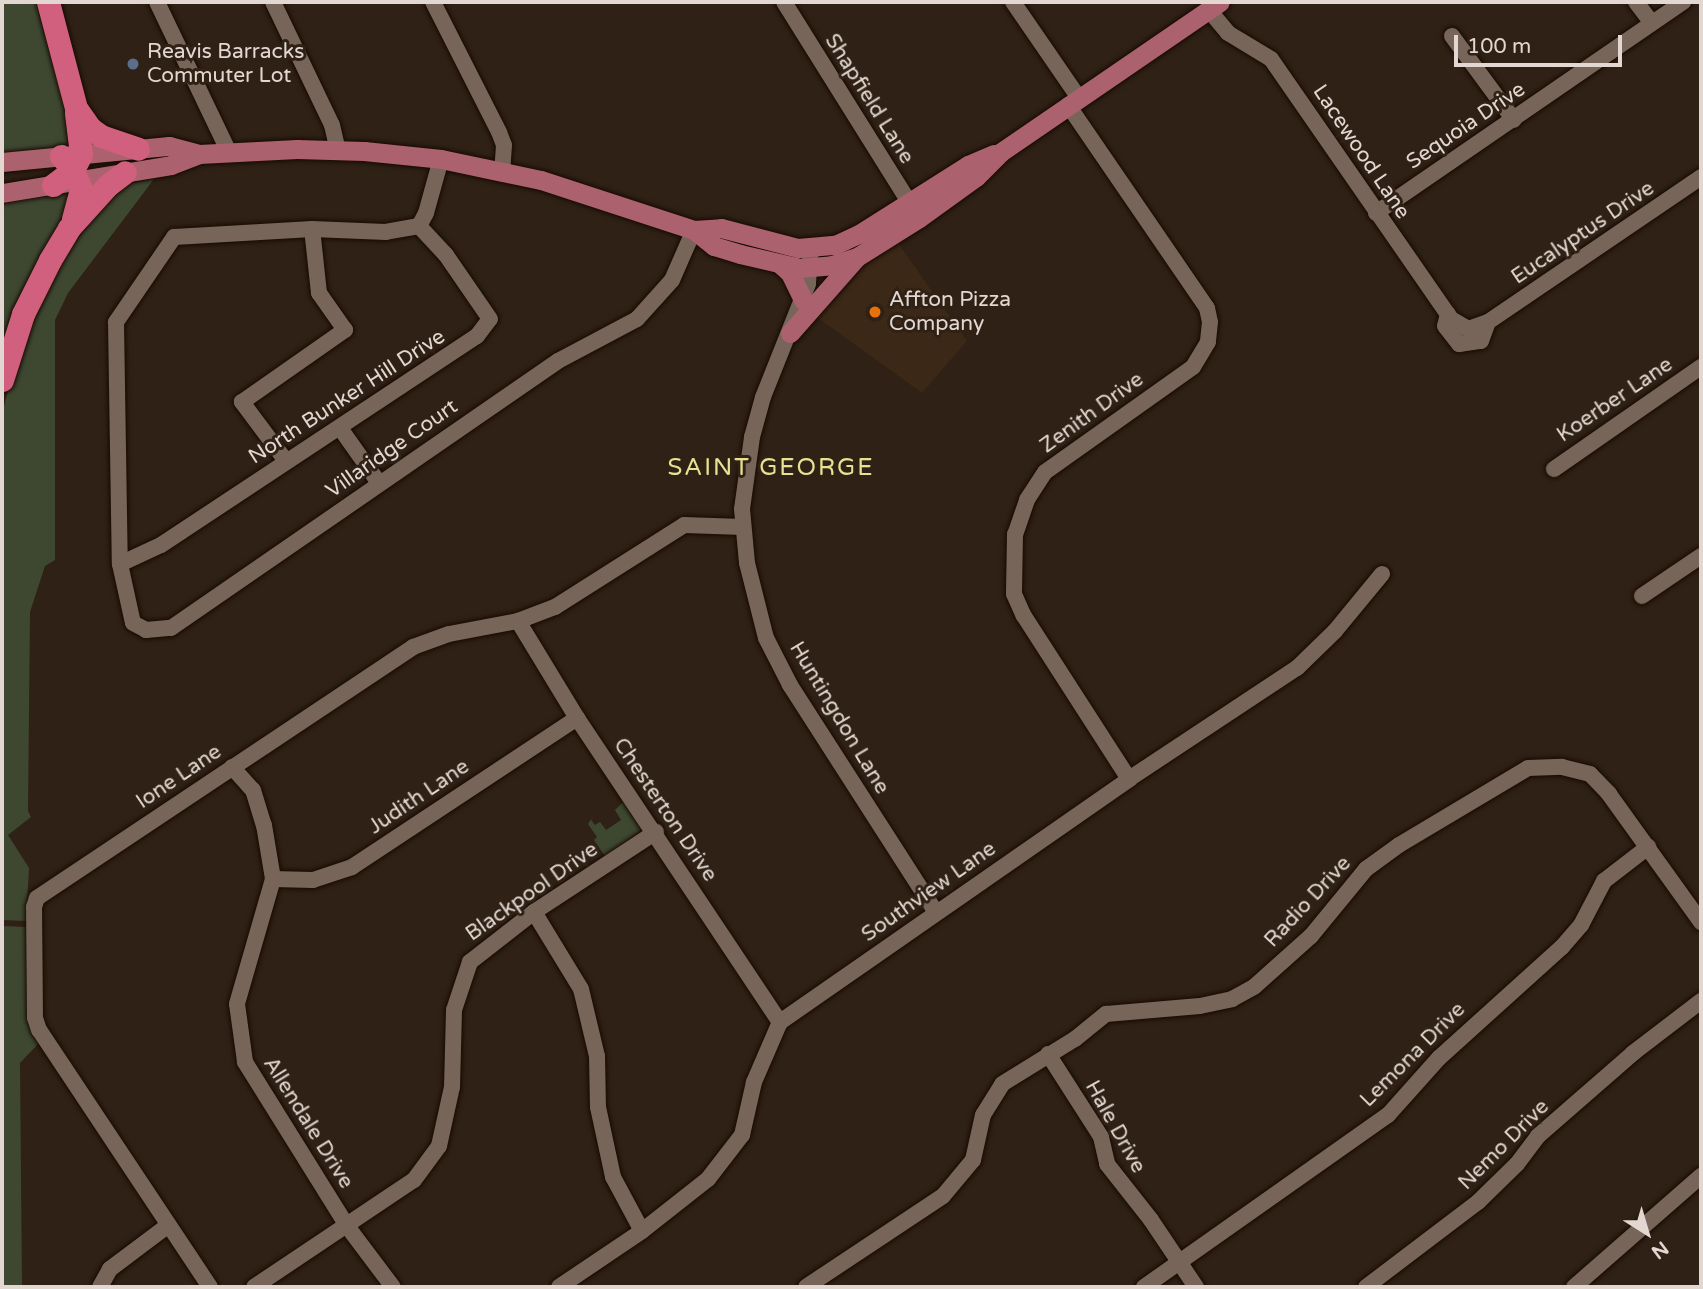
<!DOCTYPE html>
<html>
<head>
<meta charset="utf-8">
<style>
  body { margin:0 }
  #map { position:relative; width:1703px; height:1289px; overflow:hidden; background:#2f2115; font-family:"Varela Round",sans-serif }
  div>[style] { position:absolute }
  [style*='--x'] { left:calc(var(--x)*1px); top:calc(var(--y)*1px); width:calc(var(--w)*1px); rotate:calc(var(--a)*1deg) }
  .built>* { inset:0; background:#3b2817 }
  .green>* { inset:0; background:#3e4831 }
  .roads { filter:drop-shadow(0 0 2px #170a02) drop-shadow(0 0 2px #170a02) }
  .minor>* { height:16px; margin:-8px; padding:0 8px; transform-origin:8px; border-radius:8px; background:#766558 }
  .major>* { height:19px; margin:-9.5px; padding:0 9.5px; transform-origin:9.5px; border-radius:9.5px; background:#ac626e }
  .highway>* { height:23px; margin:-11.5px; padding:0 11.5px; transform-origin:11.5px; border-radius:11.5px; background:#d0607d }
  .dots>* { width:19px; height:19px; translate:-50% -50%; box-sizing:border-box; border:4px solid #2f2115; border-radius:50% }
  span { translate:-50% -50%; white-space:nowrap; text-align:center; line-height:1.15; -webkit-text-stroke:6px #2f2115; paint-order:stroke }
  .poi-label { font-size:21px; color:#e2d8d1 }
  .left { translate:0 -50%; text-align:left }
  .street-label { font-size:21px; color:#e2d8d1 }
  .quarter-label { font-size:24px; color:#e7e293; letter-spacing:2px }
  .frame { position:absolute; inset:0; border:4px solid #e2d8d1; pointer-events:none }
  .north { position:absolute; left:1612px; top:1198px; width:70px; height:70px; -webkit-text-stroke:5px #2f2115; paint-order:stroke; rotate:143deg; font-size:19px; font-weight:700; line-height:28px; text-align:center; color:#e2d8d1 }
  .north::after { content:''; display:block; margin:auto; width:24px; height:32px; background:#e2d8d1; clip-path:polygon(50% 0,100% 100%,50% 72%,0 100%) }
  .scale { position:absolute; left:1454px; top:35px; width:168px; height:32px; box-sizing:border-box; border:4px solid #e2d8d1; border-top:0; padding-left:9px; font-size:21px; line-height:24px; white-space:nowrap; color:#e2d8d1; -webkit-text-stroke:5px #2f2115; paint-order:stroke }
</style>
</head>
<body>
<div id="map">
  <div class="built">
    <i style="clip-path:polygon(896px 240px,967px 341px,922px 393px,814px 315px,850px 276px)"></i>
  </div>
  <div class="green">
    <i style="clip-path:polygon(2px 2px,40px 2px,72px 122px,73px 148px,2px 154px)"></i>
    <i style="clip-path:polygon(154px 179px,68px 293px,55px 320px,55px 560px,45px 566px,30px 612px,28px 811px,31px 817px,8px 835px,29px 868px,26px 921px,2px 920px,4px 406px,18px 354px,46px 289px,66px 254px,116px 189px,120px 190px,127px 184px)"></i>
    <i style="clip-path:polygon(72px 192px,73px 198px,2px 347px,2px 203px)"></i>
    <i style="clip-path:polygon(626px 799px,643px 829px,605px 856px,594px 840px,597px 837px,588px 824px,593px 816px,591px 820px,595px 825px,600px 822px,606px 830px,621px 820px,615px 810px)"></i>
    <i style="clip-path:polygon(2px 926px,27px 927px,32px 1032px,38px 1044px,20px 1063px,22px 1287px,2px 1287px)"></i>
  </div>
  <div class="roads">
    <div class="minor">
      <i style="--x:157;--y:2;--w:166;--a:64.4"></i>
      <i style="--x:273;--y:2;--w:136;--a:64.4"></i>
      <i style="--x:332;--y:125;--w:26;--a:77"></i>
      <i style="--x:433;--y:2;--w:146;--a:63.1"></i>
      <i style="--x:499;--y:132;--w:14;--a:69"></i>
      <i style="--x:504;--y:145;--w:26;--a:94"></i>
      <i style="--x:784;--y:2;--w:245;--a:58"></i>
      <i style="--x:1013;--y:2;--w:116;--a:55.5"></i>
      <i style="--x:1636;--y:2;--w:26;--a:53"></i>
      <i style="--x:1208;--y:9;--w:31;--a:50"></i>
      <i style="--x:1228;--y:33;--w:50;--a:31.2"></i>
      <i style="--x:1271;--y:59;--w:316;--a:55.3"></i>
      <i style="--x:1451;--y:319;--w:20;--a:30"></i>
      <i style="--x:1468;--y:329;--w:21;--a:-19"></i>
      <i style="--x:1488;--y:322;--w:258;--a:-34.2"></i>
      <i style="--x:1452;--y:36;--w:104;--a:53.6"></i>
      <i style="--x:1068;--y:105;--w:246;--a:55.6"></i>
      <i style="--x:1207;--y:308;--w:14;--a:78"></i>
      <i style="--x:1210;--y:322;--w:20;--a:96"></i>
      <i style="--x:1208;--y:342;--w:29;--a:121"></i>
      <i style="--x:1193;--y:367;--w:181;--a:144.6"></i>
      <i style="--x:1045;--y:472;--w:33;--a:123"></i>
      <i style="--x:1027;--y:500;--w:36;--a:109"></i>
      <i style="--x:1015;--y:534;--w:60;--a:91"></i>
      <i style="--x:1014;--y:594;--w:24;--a:66"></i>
      <i style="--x:1024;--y:616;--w:194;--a:57.2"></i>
      <i style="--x:441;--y:159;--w:56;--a:105.5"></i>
      <i style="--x:426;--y:213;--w:15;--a:118"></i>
      <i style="--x:419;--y:226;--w:34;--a:170"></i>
      <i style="--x:386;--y:232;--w:74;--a:-177.7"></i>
      <i style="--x:312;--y:229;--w:138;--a:176.7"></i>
      <i style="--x:174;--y:237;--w:103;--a:124.3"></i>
      <i style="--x:116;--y:322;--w:242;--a:89.1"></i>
      <i style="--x:120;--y:564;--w:60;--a:77.6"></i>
      <i style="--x:133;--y:623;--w:15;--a:28"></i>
      <i style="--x:146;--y:630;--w:25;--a:-5"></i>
      <i style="--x:171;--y:628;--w:470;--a:-34.6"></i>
      <i style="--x:558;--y:361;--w:89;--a:-28"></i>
      <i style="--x:637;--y:319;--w:52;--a:-48.1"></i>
      <i style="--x:672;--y:280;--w:55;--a:-66.3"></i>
      <i style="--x:1376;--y:213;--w:373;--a:-34.5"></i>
      <i style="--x:811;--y:248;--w:36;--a:95"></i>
      <i style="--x:808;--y:284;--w:122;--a:111.7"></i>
      <i style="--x:763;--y:397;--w:41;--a:105.4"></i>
      <i style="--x:752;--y:437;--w:73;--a:97.9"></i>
      <i style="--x:742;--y:509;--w:54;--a:84.7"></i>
      <i style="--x:747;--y:563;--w:77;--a:75.8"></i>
      <i style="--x:766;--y:638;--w:53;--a:62.9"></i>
      <i style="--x:790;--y:685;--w:270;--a:57.3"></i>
      <i style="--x:1448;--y:314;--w:12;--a:104"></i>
      <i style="--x:1445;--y:326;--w:23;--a:52"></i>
      <i style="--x:1459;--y:344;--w:22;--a:-8"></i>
      <i style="--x:1481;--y:341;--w:20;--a:-70"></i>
      <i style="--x:340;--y:428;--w:67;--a:54.7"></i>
      <i style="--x:286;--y:461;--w:74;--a:-126.7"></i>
      <i style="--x:242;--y:402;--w:126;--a:-35"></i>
      <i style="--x:345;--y:330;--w:45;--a:-125.1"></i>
      <i style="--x:319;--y:293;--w:64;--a:-96.2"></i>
      <i style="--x:1554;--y:469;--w:179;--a:-34.8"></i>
      <i style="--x:120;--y:564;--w:45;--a:-24.9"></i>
      <i style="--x:161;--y:545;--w:379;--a:-33.5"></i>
      <i style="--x:477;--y:336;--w:21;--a:-53"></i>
      <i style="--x:490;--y:319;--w:78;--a:-124.5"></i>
      <i style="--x:446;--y:255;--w:40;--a:-133"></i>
      <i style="--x:1642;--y:596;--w:71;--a:-34.1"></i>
      <i style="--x:518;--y:621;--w:114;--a:58.7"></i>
      <i style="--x:577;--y:718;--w:366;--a:56.3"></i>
      <i style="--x:232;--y:767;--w:31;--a:48"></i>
      <i style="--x:253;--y:790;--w:37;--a:73"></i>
      <i style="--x:264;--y:825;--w:55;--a:80.5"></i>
      <i style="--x:273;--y:879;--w:130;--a:106.1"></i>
      <i style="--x:237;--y:1004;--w:59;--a:82.1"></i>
      <i style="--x:245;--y:1062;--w:193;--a:58.1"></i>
      <i style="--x:347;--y:1226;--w:76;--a:53"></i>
      <i style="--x:273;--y:879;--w:40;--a:1.4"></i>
      <i style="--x:313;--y:880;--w:41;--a:-18.4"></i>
      <i style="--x:352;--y:867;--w:270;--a:-33.5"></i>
      <i style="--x:534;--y:912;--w:90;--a:58.6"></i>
      <i style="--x:581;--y:989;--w:69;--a:76.6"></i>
      <i style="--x:597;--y:1056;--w:51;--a:88.9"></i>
      <i style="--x:598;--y:1107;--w:72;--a:77.9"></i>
      <i style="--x:613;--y:1177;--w:61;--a:61.8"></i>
      <i style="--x:1048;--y:1054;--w:98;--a:57.4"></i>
      <i style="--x:1101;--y:1137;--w:28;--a:77"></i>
      <i style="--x:1107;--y:1164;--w:71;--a:51.8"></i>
      <i style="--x:1151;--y:1220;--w:81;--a:56.1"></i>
      <i style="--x:100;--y:1287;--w:21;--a:-61"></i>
      <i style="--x:110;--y:1269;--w:71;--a:-37"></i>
      <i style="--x:210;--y:1287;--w:309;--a:-123.6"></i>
      <i style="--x:39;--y:1030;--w:13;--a:-108"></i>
      <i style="--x:35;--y:1018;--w:111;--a:-90.5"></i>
      <i style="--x:34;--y:907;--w:9;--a:-72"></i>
      <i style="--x:37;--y:898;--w:452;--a:-33.7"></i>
      <i style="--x:413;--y:647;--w:38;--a:-20"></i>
      <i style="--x:449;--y:634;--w:70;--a:-10.7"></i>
      <i style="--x:518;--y:621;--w:40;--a:-21"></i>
      <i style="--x:555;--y:607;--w:153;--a:-32.4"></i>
      <i style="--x:684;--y:525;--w:59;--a:1.9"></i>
      <i style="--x:254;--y:1287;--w:192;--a:-33.8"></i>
      <i style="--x:414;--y:1180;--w:42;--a:-53.7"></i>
      <i style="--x:439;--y:1146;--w:60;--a:-77.6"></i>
      <i style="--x:452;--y:1087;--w:77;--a:-88.5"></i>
      <i style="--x:454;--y:1010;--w:51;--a:-71.6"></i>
      <i style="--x:470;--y:962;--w:81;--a:-38"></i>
      <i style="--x:534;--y:912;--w:146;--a:-33.3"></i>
      <i style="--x:559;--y:1287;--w:100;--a:-34"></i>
      <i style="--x:642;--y:1231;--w:84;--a:-38.2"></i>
      <i style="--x:708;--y:1179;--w:56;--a:-52.3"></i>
      <i style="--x:742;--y:1135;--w:54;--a:-77.2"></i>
      <i style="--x:754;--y:1082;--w:65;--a:-66.6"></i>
      <i style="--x:780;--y:1022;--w:425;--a:-34.8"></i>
      <i style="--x:1129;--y:779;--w:201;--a:-33.5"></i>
      <i style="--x:1297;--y:668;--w:53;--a:-44.2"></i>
      <i style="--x:1335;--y:631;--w:74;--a:-50.5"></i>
      <i style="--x:806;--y:1287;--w:164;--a:-33.6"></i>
      <i style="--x:943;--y:1196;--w:47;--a:-50.2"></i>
      <i style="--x:973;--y:1160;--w:46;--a:-77.5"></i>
      <i style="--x:983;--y:1115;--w:36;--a:-58"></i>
      <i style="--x:1002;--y:1084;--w:86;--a:-31.7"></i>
      <i style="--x:1075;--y:1039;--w:40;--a:-39"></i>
      <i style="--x:1106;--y:1014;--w:94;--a:-4.9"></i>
      <i style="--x:1200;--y:1006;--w:33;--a:-12"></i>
      <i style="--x:1232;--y:999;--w:26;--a:-29"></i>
      <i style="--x:1255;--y:986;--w:75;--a:-41.8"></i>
      <i style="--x:1311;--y:936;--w:87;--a:-50.6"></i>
      <i style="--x:1366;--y:869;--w:41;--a:-36"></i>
      <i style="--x:1399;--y:845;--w:150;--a:-30.8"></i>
      <i style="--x:1528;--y:768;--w:34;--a:-2"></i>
      <i style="--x:1562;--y:767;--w:29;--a:14"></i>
      <i style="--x:1590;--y:774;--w:28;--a:46"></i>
      <i style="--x:1609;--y:794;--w:158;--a:54.3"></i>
      <i style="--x:1144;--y:1287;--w:299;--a:-35.2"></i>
      <i style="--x:1388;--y:1115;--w:76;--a:-48.2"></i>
      <i style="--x:1439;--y:1058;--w:166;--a:-42.1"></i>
      <i style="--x:1562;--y:947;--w:29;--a:-49"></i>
      <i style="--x:1581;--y:925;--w:50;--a:-62.4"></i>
      <i style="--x:1604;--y:881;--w:56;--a:-37.7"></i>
      <i style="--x:1366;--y:1287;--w:141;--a:-37.2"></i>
      <i style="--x:1478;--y:1202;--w:54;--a:-44.3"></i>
      <i style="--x:1517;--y:1164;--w:35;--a:-53"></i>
      <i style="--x:1538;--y:1136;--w:126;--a:-41.1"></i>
      <i style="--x:1633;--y:1053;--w:86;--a:-37.4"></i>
      <i style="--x:1574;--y:1287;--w:169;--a:-41.2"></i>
    </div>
    <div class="major">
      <i style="--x:2;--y:162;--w:168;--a:-5.5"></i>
      <i style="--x:169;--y:146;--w:31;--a:15"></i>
      <i style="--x:2;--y:193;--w:171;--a:-9.4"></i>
      <i style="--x:171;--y:165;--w:30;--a:-21"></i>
      <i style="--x:199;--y:154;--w:98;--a:-2.9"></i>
      <i style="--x:297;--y:149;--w:67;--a:1.7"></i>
      <i style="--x:364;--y:151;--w:77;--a:5.9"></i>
      <i style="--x:441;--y:159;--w:102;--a:11.9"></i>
      <i style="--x:541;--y:180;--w:161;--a:18.1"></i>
      <i style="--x:694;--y:230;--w:26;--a:39"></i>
      <i style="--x:714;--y:246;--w:27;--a:17"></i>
      <i style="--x:740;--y:254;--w:62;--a:13.1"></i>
      <i style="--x:800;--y:268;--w:32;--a:-5"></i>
      <i style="--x:832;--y:265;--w:26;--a:-18"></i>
      <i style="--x:857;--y:257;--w:73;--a:-32.2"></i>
      <i style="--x:919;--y:218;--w:70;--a:-35.7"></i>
      <i style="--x:976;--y:177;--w:35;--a:-45"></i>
      <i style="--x:1001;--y:152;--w:265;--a:-34.4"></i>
      <i style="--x:694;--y:230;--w:27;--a:-4"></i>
      <i style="--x:721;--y:228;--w:80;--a:14.6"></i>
      <i style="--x:798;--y:248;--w:37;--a:-5"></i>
      <i style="--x:835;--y:245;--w:26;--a:-25"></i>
      <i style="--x:859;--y:234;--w:129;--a:-32.3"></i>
      <i style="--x:968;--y:165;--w:28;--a:-23"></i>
      <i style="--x:780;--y:264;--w:13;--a:42"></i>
      <i style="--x:790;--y:273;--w:30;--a:64"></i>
      <i style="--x:790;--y:333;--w:100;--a:-48.7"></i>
    </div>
    <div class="highway">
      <i style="--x:48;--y:2;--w:110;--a:75.2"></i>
      <i style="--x:76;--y:108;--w:24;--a:55"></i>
      <i style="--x:90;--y:128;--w:14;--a:36"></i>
      <i style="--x:101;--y:136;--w:39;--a:19"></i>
      <i style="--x:61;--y:156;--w:18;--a:49"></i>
      <i style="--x:73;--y:170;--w:21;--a:67"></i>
      <i style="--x:81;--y:189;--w:31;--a:105"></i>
      <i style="--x:53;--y:185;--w:25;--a:-37"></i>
      <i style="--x:73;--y:170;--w:18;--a:-63"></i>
      <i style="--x:81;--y:154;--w:41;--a:-97"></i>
      <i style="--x:2;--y:380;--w:69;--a:-72.3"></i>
      <i style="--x:23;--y:314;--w:60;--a:-63.4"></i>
      <i style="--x:50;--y:260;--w:37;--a:-59"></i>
      <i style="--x:69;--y:228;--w:58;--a:-47.8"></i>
      <i style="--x:108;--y:185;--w:21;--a:-37"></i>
    </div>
  </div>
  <div class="dots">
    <i style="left:133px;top:64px;background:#5c6f8a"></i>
    <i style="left:875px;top:312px;background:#e8710a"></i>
  </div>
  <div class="poi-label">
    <span class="left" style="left:147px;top:64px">Reavis Barracks<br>Commuter Lot</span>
    <span class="left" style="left:889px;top:312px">Affton Pizza<br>Company</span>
  </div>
  <div class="street-label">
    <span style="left:869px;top:99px;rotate:58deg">Shapfield Lane</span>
    <span style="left:1466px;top:126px;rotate:-34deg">Sequoia Drive</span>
    <span style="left:1361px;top:152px;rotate:56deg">Lacewood Lane</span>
    <span style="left:1583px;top:233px;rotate:-34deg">Eucalyptus Drive</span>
    <span style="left:347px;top:397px;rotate:-33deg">North Bunker Hill Drive</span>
    <span style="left:1615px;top:400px;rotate:-34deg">Koerber Lane</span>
    <span style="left:1092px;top:413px;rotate:-36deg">Zenith Drive</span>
    <span style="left:392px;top:449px;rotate:-35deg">Villaridge Court</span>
    <span style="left:839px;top:718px;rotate:59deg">Huntingdon Lane</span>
    <span style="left:179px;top:777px;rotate:-34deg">Ione Lane</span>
    <span style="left:419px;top:797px;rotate:-34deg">Judith Lane</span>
    <span style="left:665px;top:810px;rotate:56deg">Chesterton Drive</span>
    <span style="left:532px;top:892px;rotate:-35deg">Blackpool Drive</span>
    <span style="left:929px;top:892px;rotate:-35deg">Southview Lane</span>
    <span style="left:1308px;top:902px;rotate:-47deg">Radio Drive</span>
    <span style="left:1413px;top:1055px;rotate:-45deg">Lemona Drive</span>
    <span style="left:308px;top:1123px;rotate:58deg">Allendale Drive</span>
    <span style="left:1115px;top:1127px;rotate:61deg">Hale Drive</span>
    <span style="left:1504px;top:1145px;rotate:-45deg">Nemo Drive</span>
  </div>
  <div class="quarter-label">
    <span style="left:771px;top:468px">SAINT GEORGE</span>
  </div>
  <div class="frame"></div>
  <div class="north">N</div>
  <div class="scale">100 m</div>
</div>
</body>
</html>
